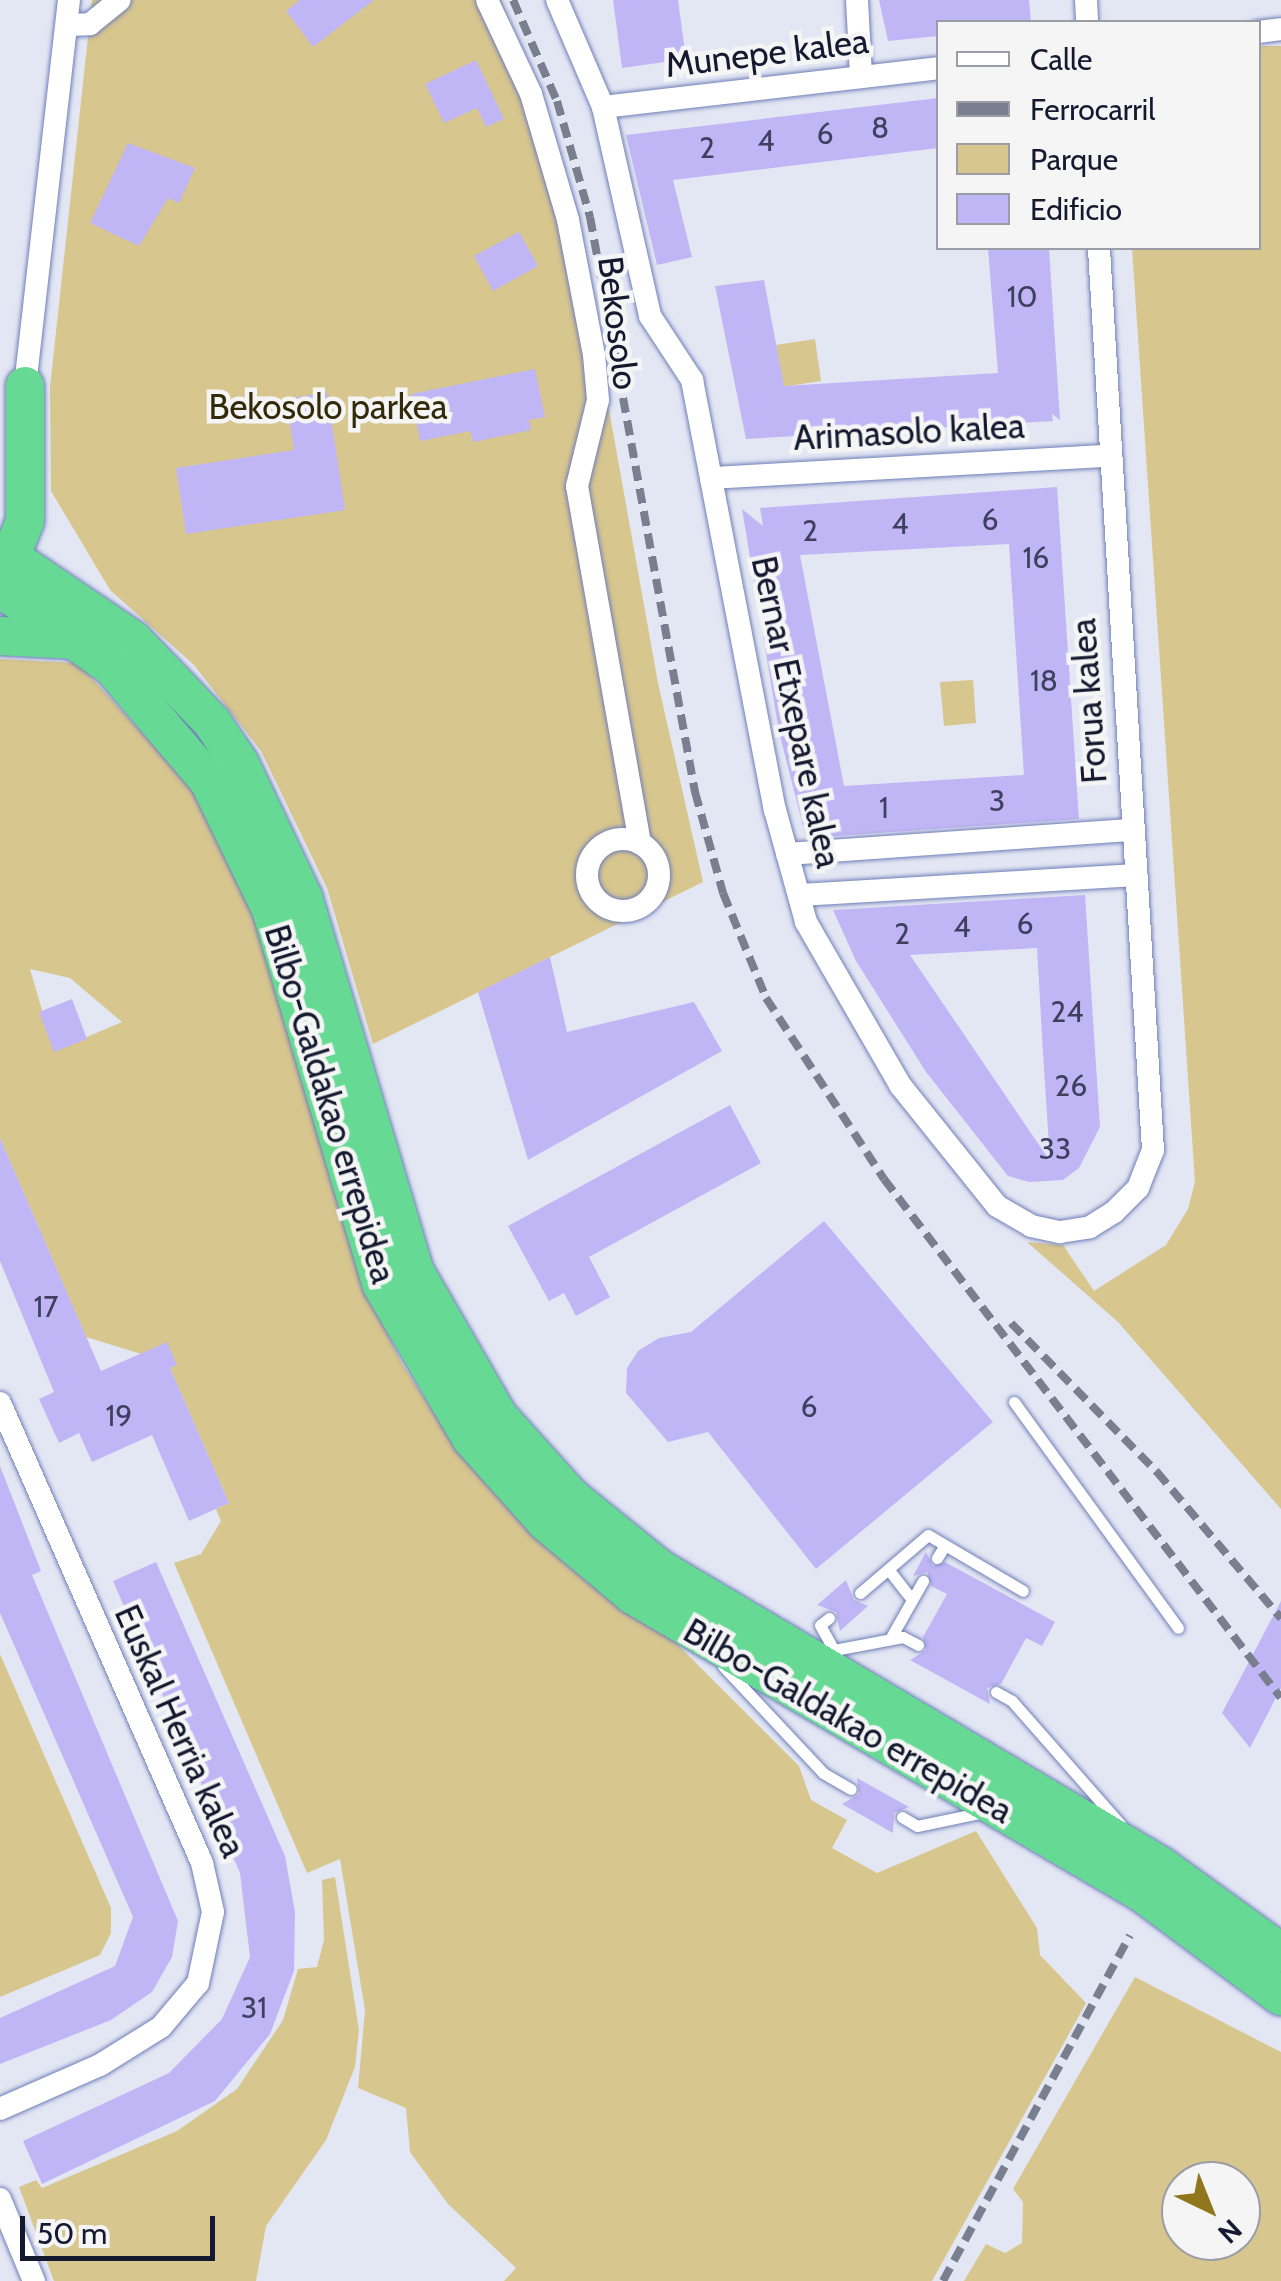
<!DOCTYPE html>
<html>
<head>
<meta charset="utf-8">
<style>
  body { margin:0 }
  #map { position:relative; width:1281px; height:2281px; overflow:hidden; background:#e3e7f4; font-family:Cabin,sans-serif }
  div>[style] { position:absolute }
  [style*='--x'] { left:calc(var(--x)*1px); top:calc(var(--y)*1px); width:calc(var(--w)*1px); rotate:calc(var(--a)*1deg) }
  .green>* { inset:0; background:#d8c68f }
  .building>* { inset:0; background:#c1b6f5 }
  .roads { filter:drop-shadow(0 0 2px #707fb8) drop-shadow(0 0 2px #707fb8) }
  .service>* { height:11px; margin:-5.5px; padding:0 5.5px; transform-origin:5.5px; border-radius:5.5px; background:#fff }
  .minor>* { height:22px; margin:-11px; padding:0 11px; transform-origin:11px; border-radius:11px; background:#fff }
  .minor>.ring { margin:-11px; padding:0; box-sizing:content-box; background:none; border:22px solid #fff; border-radius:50% }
  .trunk>* { height:38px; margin:-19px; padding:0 19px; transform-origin:19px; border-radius:19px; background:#66da94 }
  .rail>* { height:8px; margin-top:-4px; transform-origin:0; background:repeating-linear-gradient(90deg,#7a7f90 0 15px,transparent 0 23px) }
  span { translate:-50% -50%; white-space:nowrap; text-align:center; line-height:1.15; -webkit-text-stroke:9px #f5f5f5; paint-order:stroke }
  .number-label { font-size:30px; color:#3f4060 }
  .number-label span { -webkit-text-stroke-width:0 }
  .street-label { font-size:35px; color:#14192f }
  .park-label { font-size:35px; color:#342a09 }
  .legend { position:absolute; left:936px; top:20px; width:325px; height:230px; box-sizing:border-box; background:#f5f5f5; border:2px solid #9b9da6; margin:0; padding:12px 18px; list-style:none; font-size:30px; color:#14192f }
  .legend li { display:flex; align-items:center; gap:20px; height:50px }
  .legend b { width:50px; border:2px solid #9b9da6 }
  .north { position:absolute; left:1161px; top:2161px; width:100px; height:100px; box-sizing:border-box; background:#f5f5f5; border:2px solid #9b9da6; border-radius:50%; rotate:137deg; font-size:28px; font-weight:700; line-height:40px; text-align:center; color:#14192f }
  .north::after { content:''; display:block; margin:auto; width:35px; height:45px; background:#90771d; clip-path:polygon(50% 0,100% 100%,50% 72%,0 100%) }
  .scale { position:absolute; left:20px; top:2216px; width:195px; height:45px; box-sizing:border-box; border:5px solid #14192f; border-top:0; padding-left:12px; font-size:30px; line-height:35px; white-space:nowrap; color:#14192f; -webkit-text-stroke:8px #f5f5f5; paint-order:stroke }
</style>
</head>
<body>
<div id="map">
  <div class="green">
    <i style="clip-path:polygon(92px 0,501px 0,543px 106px,575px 220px,658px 683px,703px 882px,373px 1044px,327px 888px,261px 751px,194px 665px,110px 590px,51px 491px,50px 387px)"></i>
    <i style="clip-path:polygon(1259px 46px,1281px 46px,1281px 1509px,1118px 1322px,1027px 1242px,1063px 1245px,1094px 1291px,1166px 1245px,1188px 1209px,1195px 1182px,1132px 248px,1258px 248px)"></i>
    <i style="clip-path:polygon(815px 339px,821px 381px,782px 387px,776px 345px)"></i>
    <i style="clip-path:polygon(evenodd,0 659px,78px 663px,194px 790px,255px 916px,366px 1292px,403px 1365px,457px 1449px,672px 1639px,799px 1766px,811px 1800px,847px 1820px,832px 1848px,877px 1873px,976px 1831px,1037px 1928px,1040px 1955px,1086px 2003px,932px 2281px,504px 2281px,516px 2268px,448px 2204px,410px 2152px,406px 2108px,358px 2088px,365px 2010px,340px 1859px,307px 1873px,174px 1563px,201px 1554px,221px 1521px,216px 1509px,229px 1503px,170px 1368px,177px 1365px,86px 1337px,0 1138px,0 659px,30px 969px,70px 978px,122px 1022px,54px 1051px,30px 969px)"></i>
    <i style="clip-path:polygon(973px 680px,976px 723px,944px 726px,940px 682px)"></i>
    <i style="clip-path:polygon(0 1654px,111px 1908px,111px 1933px,100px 1955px,0 1997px)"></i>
    <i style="clip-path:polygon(335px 1877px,359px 2030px,355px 2067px,326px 2140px,266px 2226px,256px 2281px,54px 2281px,19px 2187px,36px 2180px,42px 2188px,177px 2131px,237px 2089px,283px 2020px,298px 1969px,317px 1967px,324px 1940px,322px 1880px)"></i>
    <i style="clip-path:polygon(evenodd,1135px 1977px,1281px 2052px,1281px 2281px,964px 2281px,986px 2244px,1005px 2253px,1022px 2243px,1023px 2202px,1013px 2189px,1135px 1977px,1181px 2181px,1241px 2181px,1241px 2241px,1181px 2241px,1181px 2181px)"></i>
  </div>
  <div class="building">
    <i style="clip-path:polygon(300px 0,374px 0,313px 47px,286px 11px)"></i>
    <i style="clip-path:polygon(613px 0,678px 0,686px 59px,622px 68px)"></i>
    <i style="clip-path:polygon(879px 0,1029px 0,1031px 22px,938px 22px,938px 36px,888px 41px)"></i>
    <i style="clip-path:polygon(476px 60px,504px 119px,486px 127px,477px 108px,444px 123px,425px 84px)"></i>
    <i style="clip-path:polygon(938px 98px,938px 148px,673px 180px,692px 257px,657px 265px,626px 135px)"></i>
    <i style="clip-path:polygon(128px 143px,195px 168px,179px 203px,168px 198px,139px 246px,90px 223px)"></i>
    <i style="clip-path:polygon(519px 232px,538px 266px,493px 291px,474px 256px)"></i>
    <i style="clip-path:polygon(988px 248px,1049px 248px,1060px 420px,1052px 414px,1053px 421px,746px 439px,715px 286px,764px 280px,784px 386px,998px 373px)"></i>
    <i style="clip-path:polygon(535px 369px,545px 417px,529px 420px,531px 430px,473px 442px,470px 431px,420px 441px,411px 394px)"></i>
    <i style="clip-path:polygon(327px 392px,345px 510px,186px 534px,176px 468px,294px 450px,286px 399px)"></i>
    <i style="clip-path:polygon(evenodd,1057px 487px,1079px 819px,806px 838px,779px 732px,742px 509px,763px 526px,760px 508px,1057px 487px,1009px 544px,1024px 775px,844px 786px,800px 555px,1009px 544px)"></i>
    <i style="clip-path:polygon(evenodd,1085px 895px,1100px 1127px,1079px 1168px,1063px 1180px,1029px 1182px,1008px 1176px,926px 1072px,856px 961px,833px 910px,1085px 895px,1037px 948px,1043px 1053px,1050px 1161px,910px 955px,1037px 948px)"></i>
    <i style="clip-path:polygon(550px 957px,567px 1032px,694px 1002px,722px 1051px,528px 1160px,478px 992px)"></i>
    <i style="clip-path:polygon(72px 999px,87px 1039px,54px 1052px,39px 1012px)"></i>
    <i style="clip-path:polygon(730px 1105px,761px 1163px,589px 1257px,610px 1297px,576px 1316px,564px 1293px,549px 1301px,508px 1226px)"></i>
    <i style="clip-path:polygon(0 1138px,101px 1371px,167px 1342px,177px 1365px,170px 1368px,229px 1503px,189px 1521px,152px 1435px,92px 1462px,79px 1433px,59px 1443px,39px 1399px,54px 1392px,0 1261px)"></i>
    <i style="clip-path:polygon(824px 1221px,993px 1422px,816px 1569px,708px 1432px,668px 1442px,626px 1393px,627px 1368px,638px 1351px,659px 1338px,691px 1332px)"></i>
    <i style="clip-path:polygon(0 1466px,41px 1571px,32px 1575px,178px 1921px,172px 1957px,152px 1992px,111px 2020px,0 2064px,0 2018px,115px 1966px,133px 1917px,0 1613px)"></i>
    <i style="clip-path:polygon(926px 1552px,933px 1566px,945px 1562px,1055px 1622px,1042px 1646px,1026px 1638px,1001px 1684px,987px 1688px,990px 1704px,910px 1660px,926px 1650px,923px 1637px,947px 1594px,931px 1586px,927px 1572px,913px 1576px)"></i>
    <i style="clip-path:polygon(156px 1562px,285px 1856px,295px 1912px,294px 1971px,270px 2034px,215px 2101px,42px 2184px,23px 2141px,169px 2073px,222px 2019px,250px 1957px,240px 1873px,113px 1581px)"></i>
    <i style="clip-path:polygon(846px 1580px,854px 1600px,868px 1606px,840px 1631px,836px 1612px,817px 1605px)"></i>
    <i style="clip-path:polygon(1281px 1601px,1281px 1688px,1250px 1748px,1222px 1713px)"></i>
    <i style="clip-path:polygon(857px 1778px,909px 1807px,894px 1813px,893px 1833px,842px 1804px,859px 1794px)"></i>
  </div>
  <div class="roads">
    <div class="service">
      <i style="--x:1014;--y:1402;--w:279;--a:54"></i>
      <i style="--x:937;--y:1558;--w:15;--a:-58"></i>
      <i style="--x:888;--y:1569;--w:39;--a:52"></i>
      <i style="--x:860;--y:1593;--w:89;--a:-40.5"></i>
      <i style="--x:928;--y:1535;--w:110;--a:30.5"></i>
      <i style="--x:829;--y:1618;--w:11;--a:142"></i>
      <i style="--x:820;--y:1625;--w:29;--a:61"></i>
      <i style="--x:890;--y:1639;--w:67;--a:-60.4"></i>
      <i style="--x:824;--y:1659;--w:13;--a:-42"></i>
      <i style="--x:834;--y:1650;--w:70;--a:-10.7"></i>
      <i style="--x:903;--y:1637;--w:17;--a:28"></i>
      <i style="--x:723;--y:1666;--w:146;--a:46.9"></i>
      <i style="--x:823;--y:1773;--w:32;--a:30"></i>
      <i style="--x:996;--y:1692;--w:18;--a:29"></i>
      <i style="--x:1012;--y:1701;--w:164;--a:48.7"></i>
      <i style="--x:902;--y:1817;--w:17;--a:31"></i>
      <i style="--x:917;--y:1826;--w:68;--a:-11.8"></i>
    </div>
    <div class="minor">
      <i style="--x:487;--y:0;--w:104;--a:64.9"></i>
      <i style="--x:531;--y:94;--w:131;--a:73.6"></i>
      <i style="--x:568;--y:220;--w:137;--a:79.1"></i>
      <i style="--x:594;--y:355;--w:45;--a:84.9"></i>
      <i style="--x:598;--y:400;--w:89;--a:103.7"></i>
      <i style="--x:577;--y:486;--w:363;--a:80"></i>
      <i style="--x:557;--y:0;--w:116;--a:66.7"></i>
      <i style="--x:603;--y:107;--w:214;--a:77.3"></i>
      <i style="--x:650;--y:316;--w:77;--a:56.7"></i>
      <i style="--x:692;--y:380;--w:438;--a:79.1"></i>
      <i style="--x:775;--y:810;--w:116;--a:74.5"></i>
      <i style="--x:806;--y:922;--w:188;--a:60"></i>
      <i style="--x:900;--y:1085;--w:155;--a:51.3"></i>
      <i style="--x:997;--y:1206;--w:39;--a:30"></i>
      <i style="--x:1031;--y:1226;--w:30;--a:12"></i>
      <i style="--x:1060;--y:1232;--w:30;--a:-9"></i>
      <i style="--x:1090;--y:1227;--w:28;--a:-32"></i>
      <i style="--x:1114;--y:1212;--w:34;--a:-45"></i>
      <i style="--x:1138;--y:1188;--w:41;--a:-68.5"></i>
      <i style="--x:1153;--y:1150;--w:904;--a:-93.43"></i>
      <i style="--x:857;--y:0;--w:77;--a:87"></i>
      <i style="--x:1086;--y:0;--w:22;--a:87"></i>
      <i style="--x:67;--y:25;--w:23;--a:-2"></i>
      <i style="--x:90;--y:24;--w:38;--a:-39"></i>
      <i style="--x:1258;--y:32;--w:23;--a:-7"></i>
      <i style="--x:603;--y:107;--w:337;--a:-6.6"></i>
      <i style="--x:25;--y:386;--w:388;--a:-83.5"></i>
      <i style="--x:711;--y:478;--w:400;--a:-3.2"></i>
      <i class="ring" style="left:587px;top:839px;width:50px;height:50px"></i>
      <i style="--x:787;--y:854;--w:347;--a:-4"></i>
      <i style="--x:800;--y:895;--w:337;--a:-3.4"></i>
      <i style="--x:0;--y:1403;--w:502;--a:66.29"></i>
      <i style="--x:202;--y:1863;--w:50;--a:77.3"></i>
      <i style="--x:213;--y:1912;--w:73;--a:101.9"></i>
      <i style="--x:198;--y:1983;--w:57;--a:130.1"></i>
      <i style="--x:161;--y:2027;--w:72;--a:148.1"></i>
      <i style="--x:100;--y:2065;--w:109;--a:156.3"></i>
      <i style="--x:0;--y:2199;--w:89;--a:67.5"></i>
    </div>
    <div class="trunk">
      <i style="--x:0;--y:550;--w:161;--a:34.1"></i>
      <i style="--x:133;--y:640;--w:114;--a:46.1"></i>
      <i style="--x:212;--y:722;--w:50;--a:56.3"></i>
      <i style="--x:240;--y:764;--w:147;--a:64.7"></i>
      <i style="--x:303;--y:897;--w:391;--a:73.4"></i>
      <i style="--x:415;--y:1272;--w:166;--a:60"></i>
      <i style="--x:498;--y:1416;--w:109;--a:48"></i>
      <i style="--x:571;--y:1497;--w:114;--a:39"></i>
      <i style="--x:660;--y:1569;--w:582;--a:30.66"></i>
      <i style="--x:1161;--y:1866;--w:148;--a:35.9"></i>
      <i style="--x:2;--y:579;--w:62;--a:-68.4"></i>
      <i style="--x:25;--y:521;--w:135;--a:-90"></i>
      <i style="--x:0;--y:588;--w:136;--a:35.1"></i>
      <i style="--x:111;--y:666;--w:151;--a:49.6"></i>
      <i style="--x:209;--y:781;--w:142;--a:64.2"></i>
      <i style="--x:271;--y:909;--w:392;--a:73.6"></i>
      <i style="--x:382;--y:1285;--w:177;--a:59.8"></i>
      <i style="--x:471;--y:1438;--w:113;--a:48.2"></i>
      <i style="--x:546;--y:1522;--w:114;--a:40"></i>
      <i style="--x:633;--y:1595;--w:592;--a:30.33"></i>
      <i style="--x:1144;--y:1894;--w:171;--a:36.7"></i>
      <i style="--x:0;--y:636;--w:78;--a:2.9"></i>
    </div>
  </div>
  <div class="rail">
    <i style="--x:513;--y:0;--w:110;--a:66.5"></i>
    <i style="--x:557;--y:101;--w:121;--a:74.1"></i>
    <i style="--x:590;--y:217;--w:585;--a:79.65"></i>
    <i style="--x:695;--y:792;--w:105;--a:74.5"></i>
    <i style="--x:723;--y:893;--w:113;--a:67.7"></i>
    <i style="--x:766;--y:998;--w:216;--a:56.9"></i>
    <i style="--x:884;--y:1179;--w:653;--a:52.59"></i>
    <i style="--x:1011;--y:1323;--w:209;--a:45.6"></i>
    <i style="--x:1157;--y:1472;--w:192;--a:49.7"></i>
    <i style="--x:943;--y:2281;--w:393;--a:-61.6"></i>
  </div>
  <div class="number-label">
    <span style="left:880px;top:128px">8</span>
    <span style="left:825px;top:134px">6</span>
    <span style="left:766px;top:141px">4</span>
    <span style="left:707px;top:148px">2</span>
    <span style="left:1022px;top:297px">10</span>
    <span style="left:990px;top:520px">6</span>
    <span style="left:900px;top:524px">4</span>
    <span style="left:810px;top:531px">2</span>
    <span style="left:1036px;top:558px">16</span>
    <span style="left:1044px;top:681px">18</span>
    <span style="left:997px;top:801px">3</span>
    <span style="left:884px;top:808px">1</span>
    <span style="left:1025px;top:924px">6</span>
    <span style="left:962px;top:927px">4</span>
    <span style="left:902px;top:934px">2</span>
    <span style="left:1067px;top:1012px">24</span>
    <span style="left:1071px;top:1086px">26</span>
    <span style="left:1055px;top:1149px">33</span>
    <span style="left:46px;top:1307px">17</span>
    <span style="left:809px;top:1407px">6</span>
    <span style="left:119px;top:1416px">19</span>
    <span style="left:254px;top:2008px">31</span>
  </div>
  <div class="street-label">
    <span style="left:767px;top:53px;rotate:-7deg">Munepe kalea</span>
    <span style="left:618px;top:323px;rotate:83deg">Bekosolo</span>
    <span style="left:909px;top:432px;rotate:-3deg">Arimasolo kalea</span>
    <span style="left:1089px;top:701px;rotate:-94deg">Forua kalea</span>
    <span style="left:796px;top:712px;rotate:78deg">Bernar Etxepare kalea</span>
    <span style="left:330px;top:1104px;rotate:73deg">Bilbo-Galdakao errepidea</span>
    <span style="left:848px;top:1721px;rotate:30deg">Bilbo-Galdakao errepidea</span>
    <span style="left:180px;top:1731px;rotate:66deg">Euskal Herria kalea</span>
  </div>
  <div class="park-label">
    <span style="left:328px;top:407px">Bekosolo parkea</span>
  </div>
  <ul class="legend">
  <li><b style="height:12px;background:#fff"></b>Calle</li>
  <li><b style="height:12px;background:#7a7f90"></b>Ferrocarril</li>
  <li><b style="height:28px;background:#d8c68f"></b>Parque</li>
  <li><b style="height:28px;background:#c1b6f5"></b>Edificio</li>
  </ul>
  <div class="north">N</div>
  <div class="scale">50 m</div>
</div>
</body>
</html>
